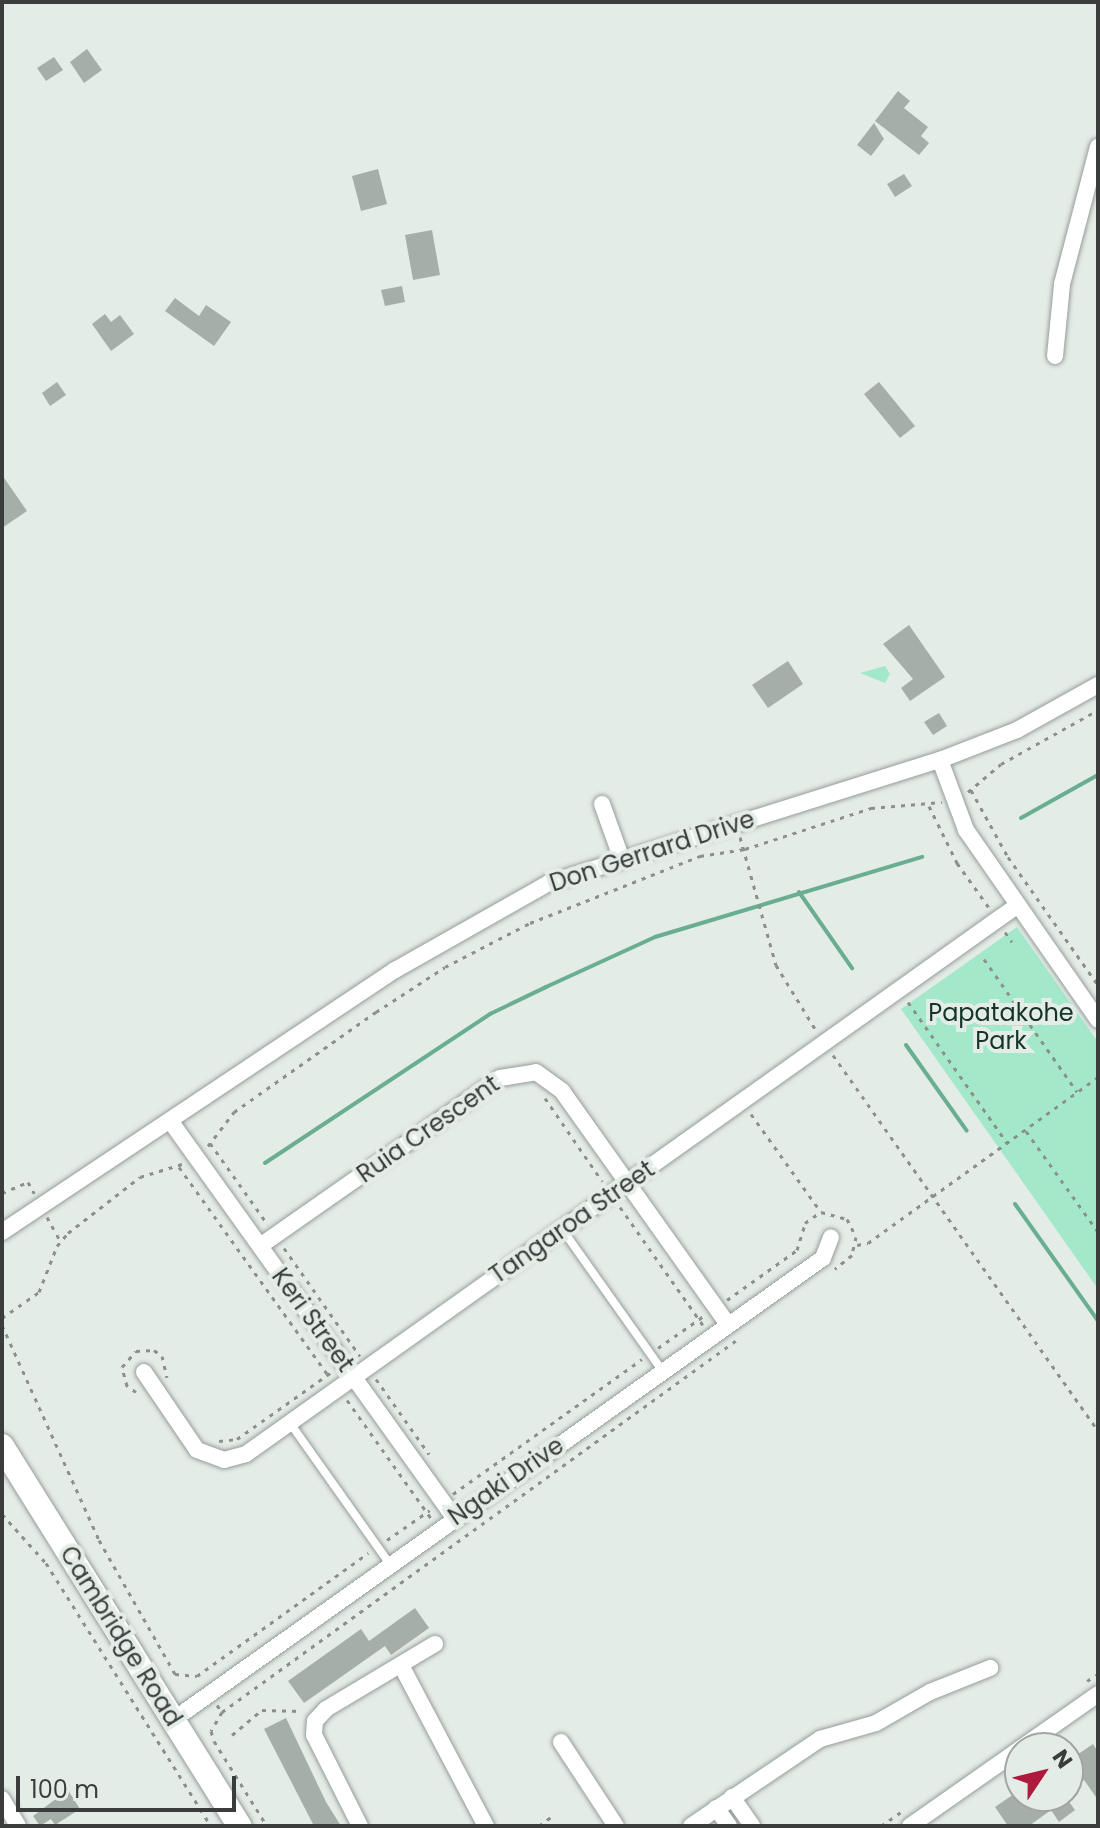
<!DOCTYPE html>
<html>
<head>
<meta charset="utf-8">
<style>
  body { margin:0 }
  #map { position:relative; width:1100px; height:1828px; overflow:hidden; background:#e4ece8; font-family:Poppins,sans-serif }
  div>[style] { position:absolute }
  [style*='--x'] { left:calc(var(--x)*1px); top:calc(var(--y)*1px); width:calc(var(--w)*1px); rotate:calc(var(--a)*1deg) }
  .green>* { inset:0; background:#a4e8ca }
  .stream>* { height:4px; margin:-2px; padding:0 2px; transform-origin:2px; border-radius:2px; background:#6aae91 }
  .building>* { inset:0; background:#a6aeaa }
  .path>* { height:3px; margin-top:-1.5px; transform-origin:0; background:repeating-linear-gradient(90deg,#8b908d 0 4px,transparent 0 10px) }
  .roads { filter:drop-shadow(0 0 2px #969d99) drop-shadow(0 0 2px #969d99) }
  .service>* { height:8px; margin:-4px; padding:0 4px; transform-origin:4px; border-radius:4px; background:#fff }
  .minor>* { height:16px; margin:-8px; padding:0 8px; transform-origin:8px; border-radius:8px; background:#fff }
  .secondary>* { height:24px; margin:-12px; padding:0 12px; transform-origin:12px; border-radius:12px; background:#fff }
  span { translate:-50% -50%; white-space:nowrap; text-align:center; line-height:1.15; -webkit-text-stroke:8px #e4ece8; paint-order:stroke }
  .street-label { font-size:24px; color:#3a3d3b }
  .park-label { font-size:24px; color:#143427 }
  .frame { position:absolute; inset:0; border:4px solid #3a3d3b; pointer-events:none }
  .north { position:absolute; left:1004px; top:1732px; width:80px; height:80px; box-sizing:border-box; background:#e4ece8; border:2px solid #a0a6a3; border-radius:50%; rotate:55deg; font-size:22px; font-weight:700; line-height:32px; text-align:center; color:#3a3d3b }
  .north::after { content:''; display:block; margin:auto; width:28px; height:36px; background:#ae1a3d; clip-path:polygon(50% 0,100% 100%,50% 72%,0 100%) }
  .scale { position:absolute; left:16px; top:1776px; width:220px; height:36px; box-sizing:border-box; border:4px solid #3a3d3b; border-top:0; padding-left:10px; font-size:24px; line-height:28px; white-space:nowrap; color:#3a3d3b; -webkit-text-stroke:6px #e4ece8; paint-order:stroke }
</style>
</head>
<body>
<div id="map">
  <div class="green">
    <i style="clip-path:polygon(885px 666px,890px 674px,885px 683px,860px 673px)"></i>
    <i style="clip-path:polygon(1017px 927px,1098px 1042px,1098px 1289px,901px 1009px)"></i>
  </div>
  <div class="stream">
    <i style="--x:1021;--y:818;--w:88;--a:-29.2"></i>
    <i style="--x:799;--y:892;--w:93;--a:55.1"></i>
    <i style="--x:906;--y:1045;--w:105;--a:54.7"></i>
    <i style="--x:265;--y:1163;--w:270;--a:-33.5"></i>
    <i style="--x:490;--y:1014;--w:62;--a:-25.7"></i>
    <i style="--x:546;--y:987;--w:120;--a:-24.6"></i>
    <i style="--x:655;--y:937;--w:279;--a:-16.7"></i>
    <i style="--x:1015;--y:1204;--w:143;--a:54.6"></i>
  </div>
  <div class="building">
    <i style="clip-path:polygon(87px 49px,102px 70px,84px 83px,70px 62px)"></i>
    <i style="clip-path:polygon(54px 57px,63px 70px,46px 81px,37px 68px)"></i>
    <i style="clip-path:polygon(898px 91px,910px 101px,904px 108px,928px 127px,921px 136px,929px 143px,919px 155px,875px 121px)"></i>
    <i style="clip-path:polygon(874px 123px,884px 139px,871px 156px,857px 145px)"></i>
    <i style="clip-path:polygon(378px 169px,387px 204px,361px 211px,352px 176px)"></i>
    <i style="clip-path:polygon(904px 174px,912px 186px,895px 197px,887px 184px)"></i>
    <i style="clip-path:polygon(432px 230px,440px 275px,413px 280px,405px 235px)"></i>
    <i style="clip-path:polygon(402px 286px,405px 302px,385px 306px,381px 290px)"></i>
    <i style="clip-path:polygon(175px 298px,199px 316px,206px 305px,231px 322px,214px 346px,165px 311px)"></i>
    <i style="clip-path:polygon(105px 314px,111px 322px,120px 315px,134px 334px,111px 351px,92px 324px)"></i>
    <i style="clip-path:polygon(57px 382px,66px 395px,50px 406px,42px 393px)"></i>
    <i style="clip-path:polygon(879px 382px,915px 426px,900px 438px,864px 394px)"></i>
    <i style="clip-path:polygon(2px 475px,27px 511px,2px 528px)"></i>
    <i style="clip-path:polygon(909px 625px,945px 677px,910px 701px,901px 688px,913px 679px,883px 644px)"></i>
    <i style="clip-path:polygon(788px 661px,803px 684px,768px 708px,752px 685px)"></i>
    <i style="clip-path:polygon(939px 713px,947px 726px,933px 735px,924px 722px)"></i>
    <i style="clip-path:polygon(415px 1608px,429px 1628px,391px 1655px,385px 1646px,304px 1703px,288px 1681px,361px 1629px,369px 1641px)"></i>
    <i style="clip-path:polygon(286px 1718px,326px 1802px,341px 1826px,314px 1826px,264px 1729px)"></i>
    <i style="clip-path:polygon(1093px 1744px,1098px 1752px,1098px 1800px,1084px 1780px,1068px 1791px,1068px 1761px)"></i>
    <i style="clip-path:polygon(68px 1790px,80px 1809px,55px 1825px,51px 1819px,40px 1826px,33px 1816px)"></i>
    <i style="clip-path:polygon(1020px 1790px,1020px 1796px,1065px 1796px,1075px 1810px,1059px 1822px,1051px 1810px,1029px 1826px,1008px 1826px,995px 1807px)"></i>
  </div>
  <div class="path">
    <i style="--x:971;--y:790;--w:77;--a:61.1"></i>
    <i style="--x:1008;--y:857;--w:156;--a:54.9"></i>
    <i style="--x:968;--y:792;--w:43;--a:-40.3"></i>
    <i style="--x:1001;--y:764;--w:111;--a:-29.1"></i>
    <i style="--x:929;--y:806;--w:64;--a:63.8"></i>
    <i style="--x:957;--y:863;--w:57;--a:54.3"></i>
    <i style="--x:740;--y:837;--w:133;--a:74.3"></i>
    <i style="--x:776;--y:965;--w:79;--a:58.5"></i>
    <i style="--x:1005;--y:932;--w:12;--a:55"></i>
    <i style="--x:984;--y:959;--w:162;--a:55"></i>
    <i style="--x:908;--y:1002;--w:172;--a:54.9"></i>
    <i style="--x:833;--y:1055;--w:460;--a:54.8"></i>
    <i style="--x:545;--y:1098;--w:101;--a:55.5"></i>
    <i style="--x:751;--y:1114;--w:120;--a:54.5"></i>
    <i style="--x:1026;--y:1131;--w:124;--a:54.5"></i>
    <i style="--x:210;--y:1143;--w:100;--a:54.7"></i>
    <i style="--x:208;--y:1146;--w:43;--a:-52.6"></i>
    <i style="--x:234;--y:1112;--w:174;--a:-35.2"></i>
    <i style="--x:376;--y:1012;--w:82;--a:-33.1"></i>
    <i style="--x:445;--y:967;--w:96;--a:-27.4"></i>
    <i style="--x:530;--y:923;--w:183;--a:-21.5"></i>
    <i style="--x:700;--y:856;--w:46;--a:-8.8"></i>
    <i style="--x:745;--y:849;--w:133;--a:-18"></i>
    <i style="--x:871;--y:808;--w:71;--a:-4.8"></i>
    <i style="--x:179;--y:1167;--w:256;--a:54.4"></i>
    <i style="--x:2;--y:1193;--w:28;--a:-23"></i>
    <i style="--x:28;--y:1182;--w:13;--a:61"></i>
    <i style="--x:620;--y:1207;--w:144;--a:54.9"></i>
    <i style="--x:47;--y:1217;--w:29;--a:61"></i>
    <i style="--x:857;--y:1245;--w:11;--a:-10"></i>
    <i style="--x:868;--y:1243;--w:284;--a:-35.8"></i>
    <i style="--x:284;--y:1248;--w:132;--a:54.9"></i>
    <i style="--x:727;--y:1300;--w:86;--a:-35.5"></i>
    <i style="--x:797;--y:1250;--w:28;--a:-73"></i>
    <i style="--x:805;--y:1223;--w:19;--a:-35"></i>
    <i style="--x:821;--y:1212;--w:27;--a:15"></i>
    <i style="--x:847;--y:1219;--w:20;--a:63"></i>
    <i style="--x:856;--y:1237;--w:18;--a:103"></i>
    <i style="--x:852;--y:1255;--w:22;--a:141"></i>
    <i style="--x:2;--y:1318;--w:45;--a:-35.1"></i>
    <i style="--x:39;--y:1292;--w:49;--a:-68.6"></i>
    <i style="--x:57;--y:1246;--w:17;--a:-50"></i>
    <i style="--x:68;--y:1233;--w:91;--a:-37.9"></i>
    <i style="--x:140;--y:1177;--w:44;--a:-17.2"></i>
    <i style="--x:2;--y:1325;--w:236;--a:65.7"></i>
    <i style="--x:99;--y:1540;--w:154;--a:60.4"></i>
    <i style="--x:175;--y:1674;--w:22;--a:5"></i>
    <i style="--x:197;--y:1676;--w:211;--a:-35.7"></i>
    <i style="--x:658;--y:1348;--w:57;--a:-35.1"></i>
    <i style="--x:376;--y:1379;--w:92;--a:54.8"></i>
    <i style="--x:136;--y:1392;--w:11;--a:-146"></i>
    <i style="--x:127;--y:1386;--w:20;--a:-105"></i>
    <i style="--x:122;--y:1367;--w:21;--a:-49"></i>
    <i style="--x:136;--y:1351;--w:18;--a:-3"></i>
    <i style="--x:154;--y:1350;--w:10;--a:37"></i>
    <i style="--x:162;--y:1356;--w:22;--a:77"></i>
    <i style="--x:347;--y:1400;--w:145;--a:54.6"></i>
    <i style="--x:219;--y:1441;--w:18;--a:-6"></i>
    <i style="--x:237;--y:1439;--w:118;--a:-35.3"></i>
    <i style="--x:453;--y:1494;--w:232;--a:-35.5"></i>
    <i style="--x:2;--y:1514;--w:66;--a:48.1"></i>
    <i style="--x:46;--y:1563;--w:310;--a:57.9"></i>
    <i style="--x:387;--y:1540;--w:52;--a:-34.9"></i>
    <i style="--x:1087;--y:1681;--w:13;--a:-32"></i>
    <i style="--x:217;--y:1705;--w:9;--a:54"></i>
    <i style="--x:222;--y:1712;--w:22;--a:120"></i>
    <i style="--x:211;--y:1731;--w:10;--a:73"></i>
    <i style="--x:214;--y:1741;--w:100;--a:58.1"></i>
    <i style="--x:222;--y:1712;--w:637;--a:-35.86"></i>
    <i style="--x:232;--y:1735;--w:39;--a:-40"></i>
    <i style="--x:262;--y:1710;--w:40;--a:1.4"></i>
    <i style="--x:539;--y:1826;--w:15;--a:-37"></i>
    <i style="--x:881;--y:1826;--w:24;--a:-35"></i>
  </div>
  <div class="roads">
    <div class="service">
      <i style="--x:562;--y:1229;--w:173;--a:54.7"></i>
      <i style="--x:290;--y:1423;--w:173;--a:54.7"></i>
    </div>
    <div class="minor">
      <i style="--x:1055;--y:356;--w:72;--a:-84.4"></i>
      <i style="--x:1062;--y:284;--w:142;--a:-75.3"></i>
      <i style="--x:940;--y:760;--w:75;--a:69.6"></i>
      <i style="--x:966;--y:830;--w:231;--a:55.2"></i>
      <i style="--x:602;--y:804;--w:56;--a:70.3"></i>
      <i style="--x:171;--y:1122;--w:487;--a:54.4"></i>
      <i style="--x:2;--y:1232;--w:472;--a:-33.7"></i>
      <i style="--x:395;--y:970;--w:177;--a:-29.5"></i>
      <i style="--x:549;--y:883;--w:410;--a:-17.5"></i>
      <i style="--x:940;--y:760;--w:83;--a:-21.3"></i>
      <i style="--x:1017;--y:730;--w:93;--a:-29.1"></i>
      <i style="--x:260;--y:1246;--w:293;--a:-35"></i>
      <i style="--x:500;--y:1078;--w:36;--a:-9"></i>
      <i style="--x:536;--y:1072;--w:32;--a:36"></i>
      <i style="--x:562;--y:1091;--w:287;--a:54.6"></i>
      <i style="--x:144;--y:1372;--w:94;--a:55.8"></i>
      <i style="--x:197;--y:1450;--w:29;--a:20"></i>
      <i style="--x:224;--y:1460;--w:23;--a:-15"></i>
      <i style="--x:246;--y:1454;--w:947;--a:-35.42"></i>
      <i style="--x:402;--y:1667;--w:180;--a:62.2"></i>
      <i style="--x:173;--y:1720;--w:797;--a:-35.4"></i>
      <i style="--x:823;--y:1258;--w:22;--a:-69"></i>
      <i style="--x:561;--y:1742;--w:100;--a:56.8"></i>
      <i style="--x:1021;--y:1748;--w:94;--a:-35"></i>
      <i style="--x:732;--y:1797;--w:35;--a:55"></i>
      <i style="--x:2;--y:1799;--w:31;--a:59"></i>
      <i style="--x:716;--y:1808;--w:22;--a:54"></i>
      <i style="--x:360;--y:1826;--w:102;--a:-116.8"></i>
      <i style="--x:314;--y:1735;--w:14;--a:-86"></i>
      <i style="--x:315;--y:1721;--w:16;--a:-47"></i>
      <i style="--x:326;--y:1709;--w:127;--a:-30.8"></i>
      <i style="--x:691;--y:1826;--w:156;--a:-34"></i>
      <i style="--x:820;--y:1739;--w:58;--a:-15.9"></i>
      <i style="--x:876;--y:1723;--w:62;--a:-29.9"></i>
      <i style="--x:930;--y:1692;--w:65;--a:-21.8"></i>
      <i style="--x:910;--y:1826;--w:134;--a:-35"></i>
    </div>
    <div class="secondary">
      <i style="--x:2;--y:1446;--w:448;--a:58"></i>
    </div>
  </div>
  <div class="street-label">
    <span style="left:652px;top:851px;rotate:-18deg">Don Gerrard Drive</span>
    <span style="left:428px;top:1129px;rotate:-35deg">Ruia Crescent</span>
    <span style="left:572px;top:1222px;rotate:-35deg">Tangaroa Street</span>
    <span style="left:313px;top:1320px;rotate:54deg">Keri Street</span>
    <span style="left:506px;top:1481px;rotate:-35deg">Ngaki Drive</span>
    <span style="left:121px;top:1636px;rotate:58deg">Cambridge Road</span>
  </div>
  <div class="park-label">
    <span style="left:1001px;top:1027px">Papatakohe<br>Park</span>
  </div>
  <div class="frame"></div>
  <div class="north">N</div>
  <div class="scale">100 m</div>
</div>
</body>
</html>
